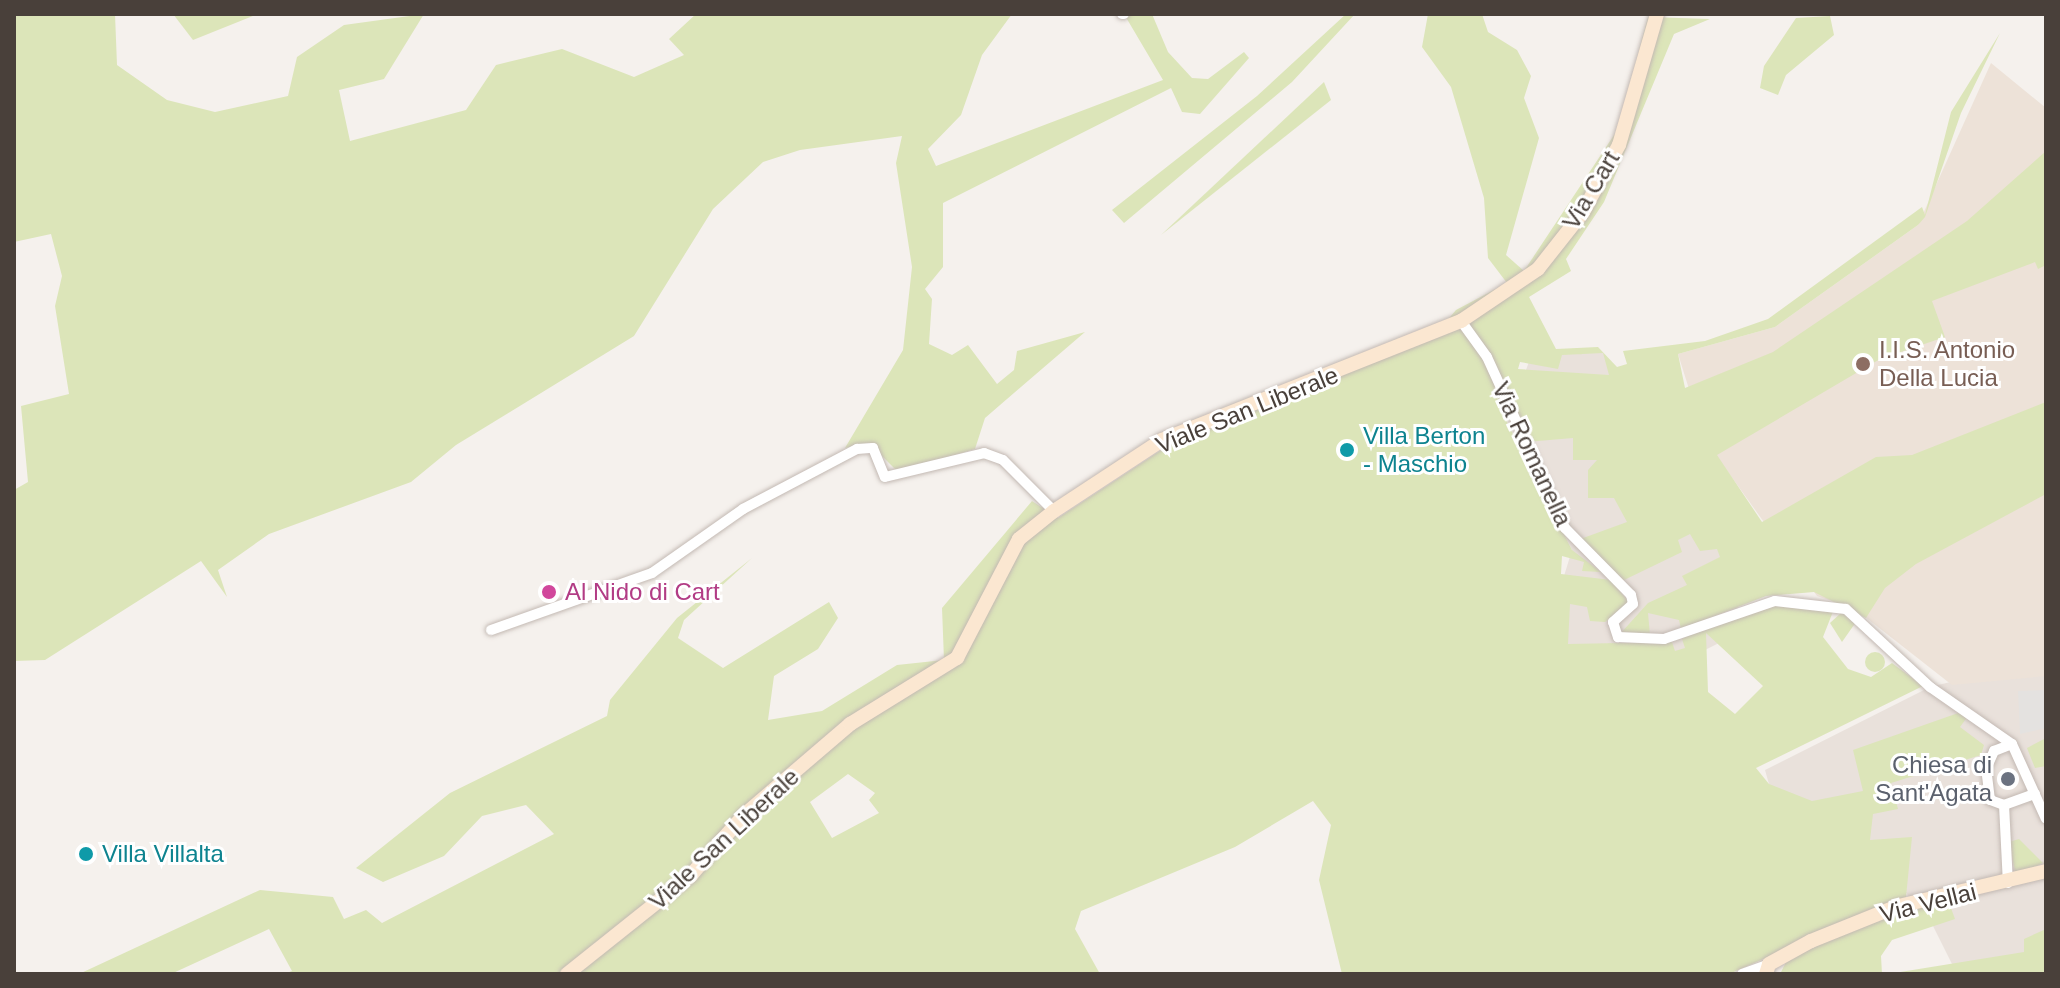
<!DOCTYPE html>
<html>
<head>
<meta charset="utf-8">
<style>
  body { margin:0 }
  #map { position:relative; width:2060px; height:988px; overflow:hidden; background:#f5f1ed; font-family:Helvetica,sans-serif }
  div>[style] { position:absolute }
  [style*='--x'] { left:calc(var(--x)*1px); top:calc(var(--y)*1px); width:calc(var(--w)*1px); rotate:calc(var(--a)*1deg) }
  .residential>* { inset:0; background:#e9e1db }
  .education>* { inset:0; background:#ede2d8 }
  .green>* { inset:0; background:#dce5b9 }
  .round { border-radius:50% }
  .parking>* { inset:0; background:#e4e2e0 }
  .roads { filter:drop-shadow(0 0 2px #c3b9b3) drop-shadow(0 0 2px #c3b9b3) }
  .street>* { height:10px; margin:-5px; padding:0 5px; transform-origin:5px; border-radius:5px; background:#fff }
  .secondary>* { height:14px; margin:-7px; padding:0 7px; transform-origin:7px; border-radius:7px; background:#fbe7d1 }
  .dots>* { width:22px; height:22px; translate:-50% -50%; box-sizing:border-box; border:4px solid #fff; border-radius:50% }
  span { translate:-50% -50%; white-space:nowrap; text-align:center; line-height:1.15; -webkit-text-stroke:6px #fff; paint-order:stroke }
  .street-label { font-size:24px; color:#49403a }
  .education-label { font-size:24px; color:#785e54 }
  .left { translate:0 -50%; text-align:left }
  .culture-label { font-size:24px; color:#0d838f }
  .hotel-label { font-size:24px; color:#b23c85 }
  .worship-label { font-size:24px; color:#5b616d }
  .right { translate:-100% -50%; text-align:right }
  .frame { position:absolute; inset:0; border:16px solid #49403a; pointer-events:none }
</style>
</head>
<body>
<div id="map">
  <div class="residential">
    <i style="clip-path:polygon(1534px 348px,1603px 353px,1726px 553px,1743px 631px,1655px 675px,1536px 667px,1572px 550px,1507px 422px)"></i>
    <i style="clip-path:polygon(2040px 660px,2046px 662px,2046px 969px,1957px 974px,1933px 926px,1877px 857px,1778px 816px,1765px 770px,1930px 687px)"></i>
  </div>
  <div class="education">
    <i style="clip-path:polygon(1991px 63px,2046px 108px,2046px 676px,1952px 685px,1855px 609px,1817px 596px,1705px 440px,1678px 354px,1775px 327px,1918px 225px)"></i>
  </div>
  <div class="green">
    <i style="clip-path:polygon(14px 14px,115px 14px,117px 65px,167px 100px,215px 112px,288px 96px,297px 57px,344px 25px,424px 14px,384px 79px,339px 90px,350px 141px,466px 110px,496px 65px,562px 49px,634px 77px,684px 55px,669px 39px,696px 14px,1012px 14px,982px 55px,961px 115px,928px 149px,936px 166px,1163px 80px,1124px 14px,1152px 14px,1168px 52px,1192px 78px,1208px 79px,1244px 52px,1249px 58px,1200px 114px,1182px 112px,1171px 88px,943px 203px,943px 267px,925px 289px,932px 299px,929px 344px,952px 355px,968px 345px,997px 384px,1014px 370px,1017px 351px,1085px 332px,985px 418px,975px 449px,898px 472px,869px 443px,845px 448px,903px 350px,912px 267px,896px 163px,902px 136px,800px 150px,763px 162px,713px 209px,634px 336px,456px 445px,411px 482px,269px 534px,218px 570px,227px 597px,201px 561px,45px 660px,14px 661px,14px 490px,28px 482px,21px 406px,69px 394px,55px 306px,62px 276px,51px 234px,14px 242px)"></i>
    <i style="clip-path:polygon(173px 14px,258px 14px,193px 40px)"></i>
    <i style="clip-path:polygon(1346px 14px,1355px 14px,1292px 82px,1124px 223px,1112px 210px,1257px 96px)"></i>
    <i style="clip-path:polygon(evenodd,1428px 14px,1482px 14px,1488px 32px,1517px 50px,1531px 76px,1524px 98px,1539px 138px,1506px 255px,1524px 271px,1618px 129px,1648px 17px,1710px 19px,1674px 34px,1604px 202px,1566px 259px,1571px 271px,1529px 297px,1556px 349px,1598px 347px,1617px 367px,1627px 364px,1623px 351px,1705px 341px,1768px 319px,1922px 207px,1925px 215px,1951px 112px,2000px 33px,1961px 113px,1925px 217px,1918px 225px,1775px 327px,1678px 354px,1685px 388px,1773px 352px,1967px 221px,2046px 151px,2046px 265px,2038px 269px,2035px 262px,1932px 301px,1945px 337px,1880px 359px,1717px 455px,1762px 522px,1876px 457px,1912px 455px,2046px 402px,2046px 494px,1916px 564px,1885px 588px,1866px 618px,1814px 592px,1766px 596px,1681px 629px,1679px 620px,1648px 613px,1650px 635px,1620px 634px,1648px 603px,1687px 585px,1682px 576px,1720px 557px,1717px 549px,1700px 551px,1690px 534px,1678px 540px,1682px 552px,1622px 581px,1575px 541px,1627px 522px,1614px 498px,1588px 498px,1588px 470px,1597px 460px,1573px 460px,1573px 438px,1526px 442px,1510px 410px,1507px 422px,1572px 550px,1601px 572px,1582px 571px,1584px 562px,1562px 556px,1561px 574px,1611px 580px,1630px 604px,1605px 622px,1590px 621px,1587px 607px,1570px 604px,1568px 644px,1672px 642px,1675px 651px,1685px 648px,1682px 639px,1714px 622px,1776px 602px,1834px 609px,1823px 637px,1848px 669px,1871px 677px,1892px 663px,1923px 686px,1756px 768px,1769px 784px,1812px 801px,1863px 791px,1853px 750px,1961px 712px,1968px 716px,1960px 727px,1984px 745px,1981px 755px,1891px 783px,1898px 809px,1873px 814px,1870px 840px,1912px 837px,1906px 897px,1729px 974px,1342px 974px,1319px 880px,1331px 825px,1313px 801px,1235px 847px,1081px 911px,1075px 929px,1100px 974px,284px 974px,292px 971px,269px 929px,171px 974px,79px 974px,260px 890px,333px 897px,344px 919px,366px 910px,382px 923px,554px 834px,526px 805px,482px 816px,444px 856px,383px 882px,356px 868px,450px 793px,607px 716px,610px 700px,677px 618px,752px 558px,684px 620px,678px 638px,723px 668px,829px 602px,838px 618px,818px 649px,774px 676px,768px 720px,822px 711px,897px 665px,944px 660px,942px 608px,1032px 501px,1058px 518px,1169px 445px,1433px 337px,1456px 310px,1507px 283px,1488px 258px,1484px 198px,1451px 87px,1422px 47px,1428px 14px,1603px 353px,1609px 375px,1518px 369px,1520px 362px,1558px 369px,1562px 355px,1603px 353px,1428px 14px,1706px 633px,1763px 686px,1735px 714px,1708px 692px,1706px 633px,1428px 14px,848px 774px,875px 793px,869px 800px,879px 813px,832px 838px,810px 802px,848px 774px)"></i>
    <i style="clip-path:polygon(1830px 16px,1834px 35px,1786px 75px,1778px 95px,1760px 88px,1764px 66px,1796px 18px)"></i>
    <i style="clip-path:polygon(1324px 82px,1331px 100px,1161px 235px)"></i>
    <i style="clip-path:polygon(1842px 612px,1856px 622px,1842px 642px,1830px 623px)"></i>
    <i class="round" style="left:1865px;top:652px;width:20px;height:20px"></i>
    <i style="clip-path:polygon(2046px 738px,2046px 766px,2035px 768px,2027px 748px)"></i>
    <i style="clip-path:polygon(2019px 839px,2043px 863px,2016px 876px,2009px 842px)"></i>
    <i style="clip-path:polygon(1948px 900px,1955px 919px,1892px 940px,1881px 956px,1882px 974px,1780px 974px,1787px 960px,1874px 919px)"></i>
    <i style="clip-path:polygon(2046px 929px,2046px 974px,1888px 974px,2024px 952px,2024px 939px)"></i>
  </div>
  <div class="parking">
    <i style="clip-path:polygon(2046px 690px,2046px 728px,2020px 734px,2018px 691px)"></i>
  </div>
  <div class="roads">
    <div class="street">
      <i style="--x:1122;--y:14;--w:2;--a:0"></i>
      <i style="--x:1461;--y:321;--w:44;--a:54.2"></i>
      <i style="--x:1487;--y:357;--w:188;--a:65.5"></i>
      <i style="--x:1565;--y:528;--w:94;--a:45.4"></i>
      <i style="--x:1631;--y:595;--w:9;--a:77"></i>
      <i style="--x:1633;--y:604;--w:27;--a:138"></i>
      <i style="--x:1613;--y:622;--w:16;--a:72"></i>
      <i style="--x:1618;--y:637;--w:46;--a:2.5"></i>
      <i style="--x:1664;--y:639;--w:117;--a:-18.9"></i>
      <i style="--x:1775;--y:601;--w:71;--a:6.4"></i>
      <i style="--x:1846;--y:609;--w:115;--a:42.9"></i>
      <i style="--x:1930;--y:687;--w:100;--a:34.8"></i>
      <i style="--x:491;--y:630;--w:171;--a:-19.5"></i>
      <i style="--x:652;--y:573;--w:111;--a:-35.1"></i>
      <i style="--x:743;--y:509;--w:129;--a:-27.8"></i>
      <i style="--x:857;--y:449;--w:16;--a:-4"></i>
      <i style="--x:873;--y:448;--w:31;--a:68"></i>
      <i style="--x:885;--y:477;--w:102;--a:-13.6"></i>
      <i style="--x:984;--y:453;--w:20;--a:20"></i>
      <i style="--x:1003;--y:460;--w:72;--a:45"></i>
      <i style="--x:2012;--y:744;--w:82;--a:65.6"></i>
      <i style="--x:2004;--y:805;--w:15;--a:-160"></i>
      <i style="--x:1990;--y:800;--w:31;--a:-97"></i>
      <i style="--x:1986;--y:769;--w:20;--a:-66"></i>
      <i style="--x:1994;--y:751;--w:19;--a:-21"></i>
      <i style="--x:2004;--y:805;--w:78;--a:87.1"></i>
      <i style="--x:2004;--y:805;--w:33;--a:-20"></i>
      <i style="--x:1742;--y:974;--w:29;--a:-20"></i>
    </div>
    <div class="secondary">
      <i style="--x:567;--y:974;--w:159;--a:-38.6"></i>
      <i style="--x:691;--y:875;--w:80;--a:-48.5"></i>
      <i style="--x:744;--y:815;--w:140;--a:-40.6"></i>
      <i style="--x:850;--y:724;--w:126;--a:-31.7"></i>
      <i style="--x:957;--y:658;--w:134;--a:-62.5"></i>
      <i style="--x:1019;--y:539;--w:45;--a:-38.7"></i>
      <i style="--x:1054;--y:511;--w:129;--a:-33.3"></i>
      <i style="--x:1162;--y:440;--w:322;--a:-21.7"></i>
      <i style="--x:1461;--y:321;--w:93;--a:-34"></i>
      <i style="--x:1538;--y:269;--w:73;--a:-51.7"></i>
      <i style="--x:1583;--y:212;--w:76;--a:-61.8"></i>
      <i style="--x:1619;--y:145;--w:136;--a:-73.8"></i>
      <i style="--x:1766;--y:974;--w:10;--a:-73"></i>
      <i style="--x:1769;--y:964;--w:48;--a:-28.7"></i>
      <i style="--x:1811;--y:941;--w:91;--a:-22"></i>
      <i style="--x:1895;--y:907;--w:155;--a:-13.4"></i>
    </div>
  </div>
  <div class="dots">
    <i style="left:1863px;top:364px;background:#8d6e63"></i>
    <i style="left:1347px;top:450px;background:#0f9aa8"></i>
    <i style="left:549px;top:592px;background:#d1479c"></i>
    <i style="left:2008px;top:779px;background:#6b7280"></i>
    <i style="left:86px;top:854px;background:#0f9aa8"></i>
  </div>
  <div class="street-label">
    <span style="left:1591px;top:190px;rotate:-59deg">Via Cart</span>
    <span style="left:1247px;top:410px;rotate:-22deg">Viale San Liberale</span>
    <span style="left:1532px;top:454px;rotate:65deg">Via Romanella</span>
    <span style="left:724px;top:839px;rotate:-43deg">Viale San Liberale</span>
    <span style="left:1928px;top:903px;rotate:-14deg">Via Vellai</span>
  </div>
  <div class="education-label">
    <span class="left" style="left:1879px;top:364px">I.I.S. Antonio<br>Della Lucia</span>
  </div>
  <div class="culture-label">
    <span class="left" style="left:1363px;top:450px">Villa Berton<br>- Maschio</span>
    <span class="left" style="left:102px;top:854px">Villa Villalta</span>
  </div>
  <div class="hotel-label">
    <span class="left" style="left:565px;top:592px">Al Nido di Cart</span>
  </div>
  <div class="worship-label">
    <span class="right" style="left:1992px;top:779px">Chiesa di<br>Sant'Agata</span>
  </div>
  <div class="frame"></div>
</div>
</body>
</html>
